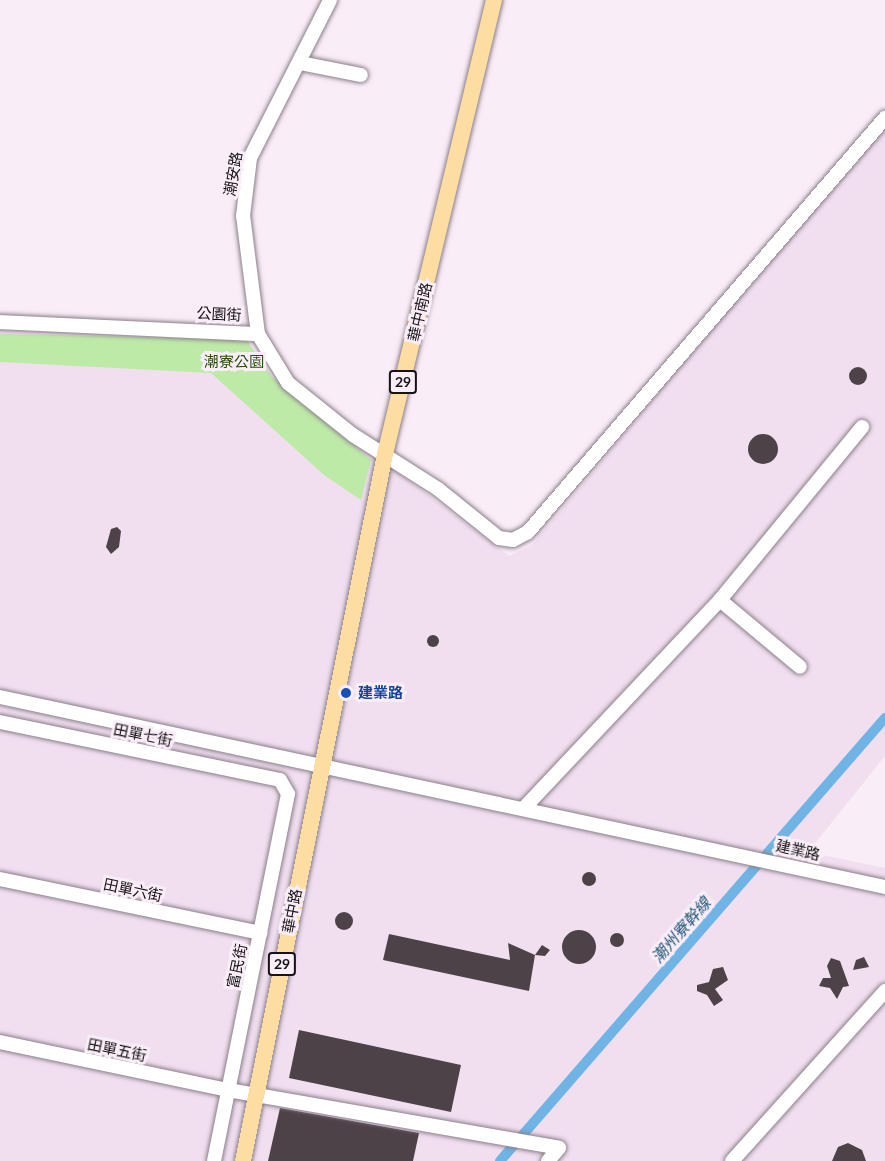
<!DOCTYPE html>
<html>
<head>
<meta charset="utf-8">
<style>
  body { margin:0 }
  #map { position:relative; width:885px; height:1161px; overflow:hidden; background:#f9edf8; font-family:Lato,"Noto Sans TC",sans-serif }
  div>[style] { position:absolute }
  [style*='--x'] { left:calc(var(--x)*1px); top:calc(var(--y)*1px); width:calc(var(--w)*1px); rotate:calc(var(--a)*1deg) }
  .built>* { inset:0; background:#f1dff0 }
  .green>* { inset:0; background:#beeaa8 }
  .canal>* { height:10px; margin:-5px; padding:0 5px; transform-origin:5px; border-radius:5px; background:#6fb4e5 }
  .building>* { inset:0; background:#4e4249 }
  .round { border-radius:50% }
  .roads { filter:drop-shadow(0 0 2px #8a7f89) drop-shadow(0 0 2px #8a7f89) }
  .minor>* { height:14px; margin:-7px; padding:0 7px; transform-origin:7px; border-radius:7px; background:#fff }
  .major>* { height:16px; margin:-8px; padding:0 8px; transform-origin:8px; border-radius:8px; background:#fedda3 }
  .dots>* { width:16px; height:16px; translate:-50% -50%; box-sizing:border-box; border:3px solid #f9edf8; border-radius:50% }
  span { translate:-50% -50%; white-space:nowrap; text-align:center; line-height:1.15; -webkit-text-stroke:6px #f9edf8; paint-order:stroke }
  .shield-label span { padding:2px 4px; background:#f9edf8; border:2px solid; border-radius:4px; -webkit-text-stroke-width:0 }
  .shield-label { font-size:14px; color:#161215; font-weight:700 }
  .street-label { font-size:15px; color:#161215 }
  .park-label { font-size:15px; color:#29500d }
  .transit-label { font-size:15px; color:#164399; font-weight:700 }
  .left { translate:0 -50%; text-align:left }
  .water-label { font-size:16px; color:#235778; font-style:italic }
</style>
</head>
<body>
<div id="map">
  <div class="built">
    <i style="clip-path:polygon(885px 121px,885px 756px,808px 852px,885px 868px,885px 1161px,0 1161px,0 325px,246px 339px,272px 377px,509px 556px,532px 545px)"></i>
  </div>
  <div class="green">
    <i style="clip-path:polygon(0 334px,246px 339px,272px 377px,371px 460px,361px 500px,324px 475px,211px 373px,0 362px)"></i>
  </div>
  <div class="canal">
    <i style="--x:500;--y:1161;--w:587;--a:-49.01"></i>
  </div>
  <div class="building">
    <i class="round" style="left:849px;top:367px;width:18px;height:18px"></i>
    <i class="round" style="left:748px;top:434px;width:30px;height:30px"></i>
    <i style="clip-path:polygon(117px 527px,121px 531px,119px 547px,111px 554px,106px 547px,111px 529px)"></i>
    <i class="round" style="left:427px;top:635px;width:12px;height:12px"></i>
    <i class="round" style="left:582px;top:872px;width:14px;height:14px"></i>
    <i class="round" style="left:335px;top:912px;width:18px;height:18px"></i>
    <i class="round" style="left:562px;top:930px;width:34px;height:34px"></i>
    <i class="round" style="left:610px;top:933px;width:14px;height:14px"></i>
    <i style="clip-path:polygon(389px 934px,510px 960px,508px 943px,535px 955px,542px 945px,550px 950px,545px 956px,535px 955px,529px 991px,383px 960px)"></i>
    <i style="clip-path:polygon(864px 957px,869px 967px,853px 970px,856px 960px)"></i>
    <i style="clip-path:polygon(831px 958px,840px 961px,849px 986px,843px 987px,837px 999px,830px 988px,819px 986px,823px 978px,831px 978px,827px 966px)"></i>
    <i style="clip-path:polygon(723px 967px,728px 980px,715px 989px,723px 1000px,714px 1006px,707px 995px,697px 991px,697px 985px,709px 982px,713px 969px)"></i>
    <i style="clip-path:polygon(299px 1030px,461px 1065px,451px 1112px,289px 1078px)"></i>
    <i style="clip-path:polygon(280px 1108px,419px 1133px,413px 1161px,268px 1161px)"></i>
    <i style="clip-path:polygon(848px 1143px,862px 1150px,866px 1161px,832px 1161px,838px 1147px)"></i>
  </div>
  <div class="roads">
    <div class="minor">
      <i style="--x:300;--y:63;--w:62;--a:11.1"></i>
      <i style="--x:0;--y:322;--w:258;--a:2.7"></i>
      <i style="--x:258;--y:334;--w:57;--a:58.5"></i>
      <i style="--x:288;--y:383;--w:83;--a:38.7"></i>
      <i style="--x:353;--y:435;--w:101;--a:32.4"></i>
      <i style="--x:438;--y:489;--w:78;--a:38.8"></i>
      <i style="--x:499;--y:538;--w:14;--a:8"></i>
      <i style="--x:513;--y:540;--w:17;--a:-28"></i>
      <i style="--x:528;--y:532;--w:547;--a:-49.23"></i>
      <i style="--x:258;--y:334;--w:119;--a:-97.2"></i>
      <i style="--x:243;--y:216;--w:58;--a:-83.1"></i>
      <i style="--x:250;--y:158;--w:177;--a:-63.1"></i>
      <i style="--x:720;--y:600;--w:104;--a:39.9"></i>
      <i style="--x:0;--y:697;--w:905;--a:12.12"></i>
      <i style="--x:0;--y:722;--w:286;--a:11.7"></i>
      <i style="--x:280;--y:780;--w:16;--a:60"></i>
      <i style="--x:288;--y:794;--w:374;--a:101.4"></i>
      <i style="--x:524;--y:808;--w:286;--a:-46.7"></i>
      <i style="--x:720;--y:600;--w:224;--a:-50.6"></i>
      <i style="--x:0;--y:879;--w:266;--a:11.7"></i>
      <i style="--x:0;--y:1042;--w:233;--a:11.9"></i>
      <i style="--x:228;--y:1090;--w:336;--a:9.9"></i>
      <i style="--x:548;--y:1161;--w:17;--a:-50"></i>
      <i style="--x:732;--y:1161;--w:229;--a:-48"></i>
    </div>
    <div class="major">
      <i style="--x:243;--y:1161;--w:721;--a:-78.64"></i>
      <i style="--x:385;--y:454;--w:467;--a:-76.5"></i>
    </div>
  </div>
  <div class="dots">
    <i style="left:346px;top:693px;background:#1a4fb4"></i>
  </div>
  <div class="shield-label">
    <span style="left:403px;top:382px">29</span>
    <span style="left:282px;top:964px">29</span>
  </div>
  <div class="street-label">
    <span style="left:233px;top:174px;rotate:-80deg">潮安路</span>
    <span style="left:420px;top:312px;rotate:-77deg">華中南路</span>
    <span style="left:219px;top:314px;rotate:3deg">公園街</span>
    <span style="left:143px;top:735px;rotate:12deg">田單七街</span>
    <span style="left:798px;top:850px;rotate:13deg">建業路</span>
    <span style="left:133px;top:890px;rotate:12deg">田單六街</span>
    <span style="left:292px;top:911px;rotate:-79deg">華中路</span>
    <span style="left:237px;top:966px;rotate:-78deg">富民街</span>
    <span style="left:117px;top:1050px;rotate:12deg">田單五街</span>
  </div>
  <div class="park-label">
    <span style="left:234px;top:362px">潮寮公園</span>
  </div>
  <div class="transit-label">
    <span class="left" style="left:358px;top:693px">建業路</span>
  </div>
  <div class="water-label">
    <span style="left:681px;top:930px;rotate:-49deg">潮州寮幹線</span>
  </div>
</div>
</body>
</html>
